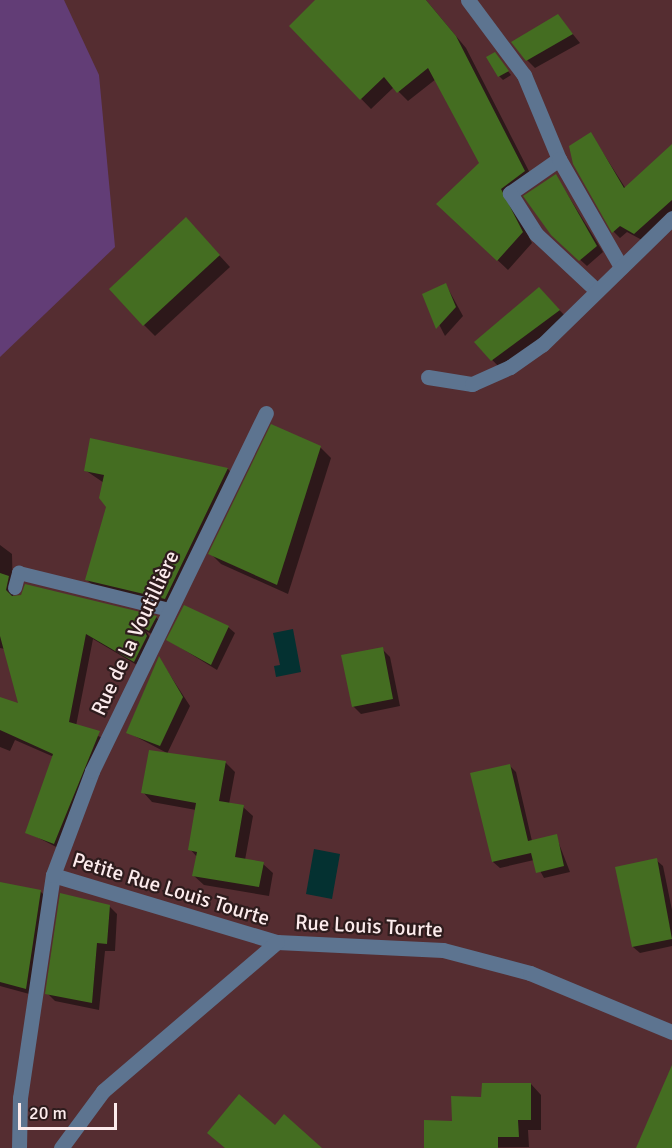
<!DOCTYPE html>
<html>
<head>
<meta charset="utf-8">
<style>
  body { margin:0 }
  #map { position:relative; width:672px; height:1148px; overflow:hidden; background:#552d31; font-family:Signika,sans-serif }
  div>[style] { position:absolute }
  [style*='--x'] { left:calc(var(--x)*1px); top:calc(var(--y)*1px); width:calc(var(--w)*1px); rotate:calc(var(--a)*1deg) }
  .green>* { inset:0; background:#623d76 }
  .water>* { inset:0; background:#043131 }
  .shadow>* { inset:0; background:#0007 }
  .building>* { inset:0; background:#446d21 }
  .service>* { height:14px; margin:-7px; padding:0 7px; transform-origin:7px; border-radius:7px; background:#5d7490 }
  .pedestrian>* { height:15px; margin:-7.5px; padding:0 7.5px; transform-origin:7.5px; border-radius:7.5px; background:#5d7490 }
  .minor>* { height:15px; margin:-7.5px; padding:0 7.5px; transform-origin:7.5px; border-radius:7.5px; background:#5d7490 }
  span { translate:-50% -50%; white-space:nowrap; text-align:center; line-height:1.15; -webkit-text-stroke:4.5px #2e1c1d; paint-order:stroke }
  .street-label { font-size:21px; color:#fcebec }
  .scale { position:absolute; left:18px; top:1103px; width:99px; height:27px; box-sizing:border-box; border:3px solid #fcebec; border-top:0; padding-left:8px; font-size:18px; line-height:21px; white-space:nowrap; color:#fcebec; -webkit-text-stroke:4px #2e1c1d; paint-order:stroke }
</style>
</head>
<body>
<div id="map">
  <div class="green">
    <i style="clip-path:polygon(0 0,64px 0,99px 75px,115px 247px,0 357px)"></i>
  </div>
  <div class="water">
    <i style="clip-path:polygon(293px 629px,301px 672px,276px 677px,274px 666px,280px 665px,273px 633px)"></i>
    <i style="clip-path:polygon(314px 849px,340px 854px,332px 899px,306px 894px)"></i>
  </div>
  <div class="shadow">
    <i style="clip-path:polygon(318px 0,426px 0,466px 48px,534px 181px,510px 200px,532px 243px,508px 270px,438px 204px,481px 163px,436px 79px,408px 101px,394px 87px,371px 109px,291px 26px)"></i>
    <i style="clip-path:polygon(558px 16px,580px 43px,535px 68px,527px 60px)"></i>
    <i style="clip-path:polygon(498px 58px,511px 75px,503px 80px,499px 76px)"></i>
    <i style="clip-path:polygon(591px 134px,626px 189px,672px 146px,672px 215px,642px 240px,627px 232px,620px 238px,614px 232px,574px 163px)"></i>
    <i style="clip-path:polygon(556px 176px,603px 252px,587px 266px,552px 234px)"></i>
    <i style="clip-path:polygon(197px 231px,230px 267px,155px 336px,144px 325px)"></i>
    <i style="clip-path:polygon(446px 285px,463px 316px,445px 336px,424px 295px)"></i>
    <i style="clip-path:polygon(547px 297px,567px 318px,500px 368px,476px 343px)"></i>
    <i style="clip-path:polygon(91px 440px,228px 469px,238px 480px,175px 606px,98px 590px,87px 580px,108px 507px,104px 483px,85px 470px)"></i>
    <i style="clip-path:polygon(320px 447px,331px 458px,288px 594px,221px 564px,210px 553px)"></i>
    <i style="clip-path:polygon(0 545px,12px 554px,13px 598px,156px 617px,163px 625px,157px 637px,146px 631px,154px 644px,142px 668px,93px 639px,76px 726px,107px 740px,62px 850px,27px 832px,54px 757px,15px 740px,10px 751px,0 747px,0 699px,20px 705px,5px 649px,0 648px)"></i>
    <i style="clip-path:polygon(228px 627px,235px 633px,217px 670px,168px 640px)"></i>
    <i style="clip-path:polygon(382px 649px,390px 657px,400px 706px,361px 714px,353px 706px)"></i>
    <i style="clip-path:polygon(159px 658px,190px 706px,167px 754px,226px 763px,235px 772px,229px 804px,243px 807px,253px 816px,245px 860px,263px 864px,273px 873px,269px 896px,204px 885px,194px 876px,197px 857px,190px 849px,196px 810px,152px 802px,143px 792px,167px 753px,127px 732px)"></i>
    <i style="clip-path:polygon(509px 765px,516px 772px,532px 841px,556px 836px,570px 872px,544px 878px,534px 860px,500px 868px,493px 862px,472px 774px)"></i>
    <i style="clip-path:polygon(656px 860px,663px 866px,672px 910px,672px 946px,640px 953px,633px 947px,617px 869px)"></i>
    <i style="clip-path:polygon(0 884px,40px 891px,47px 898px,33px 995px,0 986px)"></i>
    <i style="clip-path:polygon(109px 906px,117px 914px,115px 951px,105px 951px,99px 1010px,55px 1001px,47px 993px)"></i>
    <i style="clip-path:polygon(531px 1084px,541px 1095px,541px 1130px,528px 1130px,529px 1147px,425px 1148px,483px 1098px)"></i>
  </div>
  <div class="building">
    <i style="clip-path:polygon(315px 0,426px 0,456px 36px,525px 171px,501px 189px,523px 232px,497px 261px,436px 204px,479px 163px,428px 68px,397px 93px,384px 77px,360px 100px,289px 26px)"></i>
    <i style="clip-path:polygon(558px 14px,573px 34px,526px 61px,511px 42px)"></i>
    <i style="clip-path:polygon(495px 52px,509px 71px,498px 77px,486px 57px)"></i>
    <i style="clip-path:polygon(591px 132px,624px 188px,672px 144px,672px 200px,634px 234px,620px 226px,612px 233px,573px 164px,569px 146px)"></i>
    <i style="clip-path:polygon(556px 174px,597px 246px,579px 261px,551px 235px,523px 196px)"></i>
    <i style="clip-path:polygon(186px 217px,220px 255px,143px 326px,109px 289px)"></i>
    <i style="clip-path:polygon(446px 283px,456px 307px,436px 329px,422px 294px)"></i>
    <i style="clip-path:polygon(539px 287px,560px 310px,491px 361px,474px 342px)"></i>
    <i style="clip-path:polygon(271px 424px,321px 446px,277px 585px,208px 554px)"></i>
    <i style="clip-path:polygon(90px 438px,228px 468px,165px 599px,85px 580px,106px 507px,99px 498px,104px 475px,84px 471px)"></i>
    <i style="clip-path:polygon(0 573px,9px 576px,6px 590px,12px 596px,21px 595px,25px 584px,157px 616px,149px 631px,142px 627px,147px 636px,134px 662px,86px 634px,69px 722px,100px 731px,54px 844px,25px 833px,53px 754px,0 730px,0 697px,18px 703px,0 636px)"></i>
    <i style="clip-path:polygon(184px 605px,229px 626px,211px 665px,166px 640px)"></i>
    <i style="clip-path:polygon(383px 647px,393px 699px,352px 707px,341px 655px)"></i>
    <i style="clip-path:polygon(159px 656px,183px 697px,160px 746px,126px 733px)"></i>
    <i style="clip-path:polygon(149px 750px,226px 761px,219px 801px,244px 805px,235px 857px,264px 862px,259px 887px,192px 876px,197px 852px,188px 850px,196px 803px,141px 793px)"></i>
    <i style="clip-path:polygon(510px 764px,528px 841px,557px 834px,564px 866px,536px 873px,531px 853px,492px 862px,470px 773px)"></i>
    <i style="clip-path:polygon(657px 858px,672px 939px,632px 947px,615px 867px)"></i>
    <i style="clip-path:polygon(0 882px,41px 890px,26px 989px,0 982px)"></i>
    <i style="clip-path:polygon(60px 893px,110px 905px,107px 944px,97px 943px,92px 1003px,45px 994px)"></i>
    <i style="clip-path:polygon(672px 1065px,672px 1148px,636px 1148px)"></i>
    <i style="clip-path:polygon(482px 1083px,531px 1083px,531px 1120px,518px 1120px,519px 1137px,498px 1137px,498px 1148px,424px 1148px,424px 1120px,452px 1121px,451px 1096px,481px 1097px)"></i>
    <i style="clip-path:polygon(239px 1094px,275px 1125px,284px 1114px,322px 1148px,225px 1148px,207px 1133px)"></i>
  </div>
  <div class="service">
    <i style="--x:15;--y:588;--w:16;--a:-75"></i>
    <i style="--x:19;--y:573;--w:155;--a:13.8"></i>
  </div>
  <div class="pedestrian">
    <i style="--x:559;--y:159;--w:60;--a:145.2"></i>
    <i style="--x:510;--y:193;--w:49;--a:57.6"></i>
    <i style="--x:536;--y:234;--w:82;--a:43"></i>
  </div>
  <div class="minor">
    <i style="--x:468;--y:0;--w:94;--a:53.3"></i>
    <i style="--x:524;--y:75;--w:91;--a:67.4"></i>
    <i style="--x:559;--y:159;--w:125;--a:60.1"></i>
    <i style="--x:428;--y:377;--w:45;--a:9"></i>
    <i style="--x:472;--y:384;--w:42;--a:-24.1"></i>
    <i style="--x:510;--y:367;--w:39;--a:-35"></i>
    <i style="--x:542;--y:345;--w:182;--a:-44.3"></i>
    <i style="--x:53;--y:875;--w:234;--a:16.7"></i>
    <i style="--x:277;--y:942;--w:166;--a:2.8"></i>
    <i style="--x:443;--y:950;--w:90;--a:14.8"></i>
    <i style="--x:530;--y:973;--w:154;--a:22.6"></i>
    <i style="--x:19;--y:1148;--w:50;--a:-88.9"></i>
    <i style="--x:20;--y:1098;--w:225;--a:-81.6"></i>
    <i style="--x:53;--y:875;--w:111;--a:-69.4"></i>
    <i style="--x:92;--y:771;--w:398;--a:-64.1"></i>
    <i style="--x:61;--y:1148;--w:71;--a:-53.6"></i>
    <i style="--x:103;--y:1091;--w:229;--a:-40.6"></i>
  </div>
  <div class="street-label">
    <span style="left:135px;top:633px;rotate:-65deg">Rue de la Voutillière</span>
    <span style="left:171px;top:889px;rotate:17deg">Petite Rue Louis Tourte</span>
    <span style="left:369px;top:926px;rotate:3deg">Rue Louis Tourte</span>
  </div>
  <div class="scale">20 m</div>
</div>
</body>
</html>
